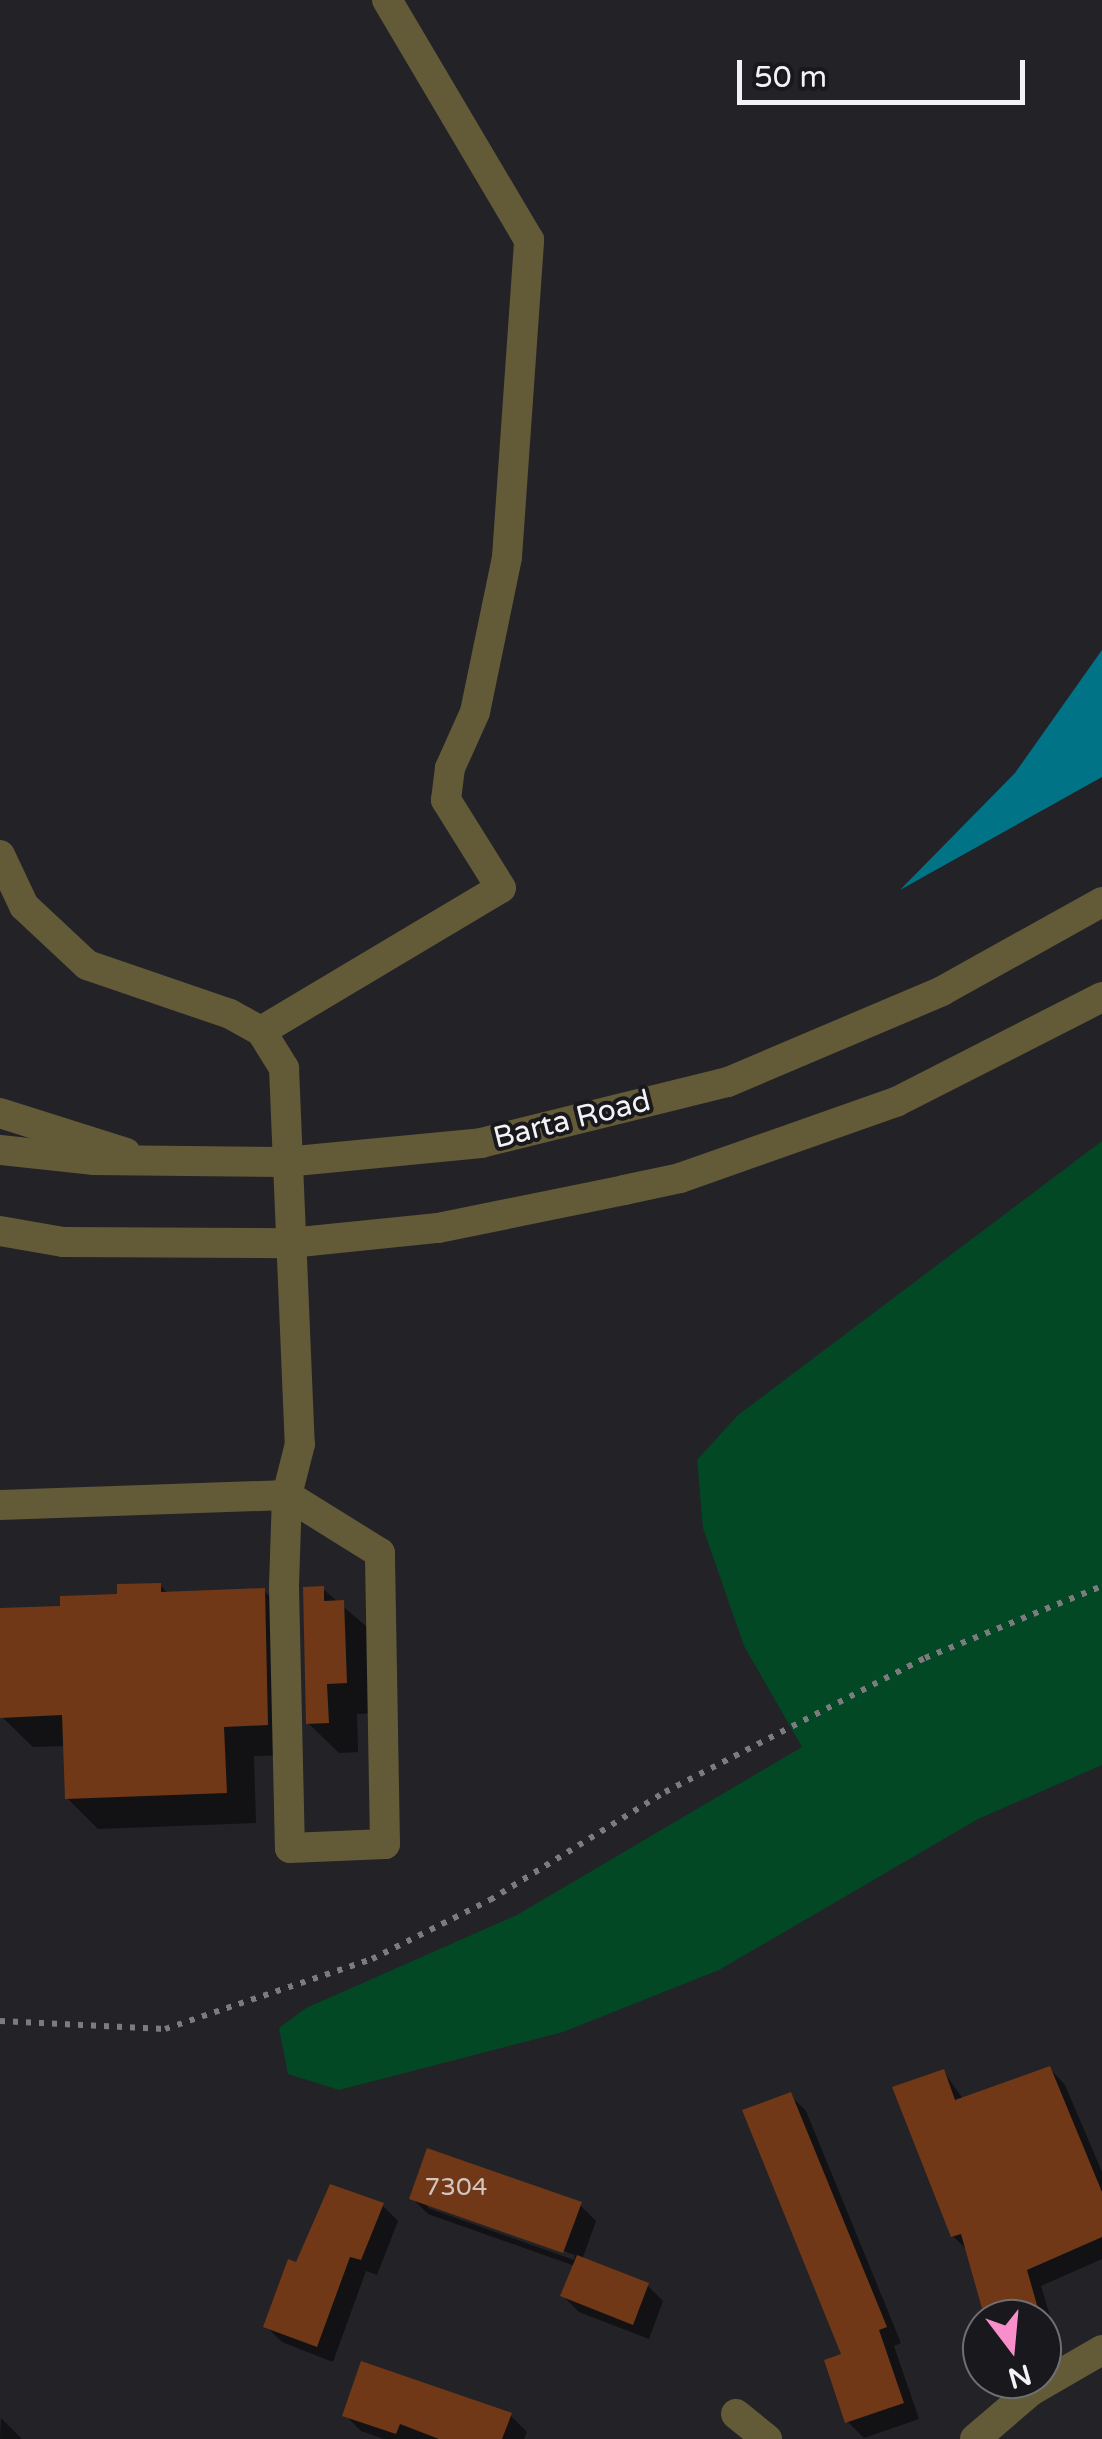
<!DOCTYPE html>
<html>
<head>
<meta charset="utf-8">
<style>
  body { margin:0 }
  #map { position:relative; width:1102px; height:2439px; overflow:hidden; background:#222227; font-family:"Varela Round",sans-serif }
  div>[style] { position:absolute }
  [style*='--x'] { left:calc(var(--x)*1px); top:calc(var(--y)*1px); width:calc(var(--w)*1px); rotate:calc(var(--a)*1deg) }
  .green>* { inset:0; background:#034824 }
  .water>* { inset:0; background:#007387 }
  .shadow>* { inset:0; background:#0007 }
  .building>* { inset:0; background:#703817 }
  .path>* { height:6px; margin-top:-3px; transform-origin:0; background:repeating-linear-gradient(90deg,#7c7c80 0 5px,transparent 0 13px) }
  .minor>* { height:30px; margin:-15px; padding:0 15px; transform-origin:15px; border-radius:15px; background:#635a38 }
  span { translate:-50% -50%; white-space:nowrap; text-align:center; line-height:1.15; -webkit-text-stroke:8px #18181d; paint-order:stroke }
  .number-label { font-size:25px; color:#d2c4be }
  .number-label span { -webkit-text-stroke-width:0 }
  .street-label { font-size:30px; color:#f3f3f6 }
  .north { position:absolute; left:962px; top:2299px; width:100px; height:100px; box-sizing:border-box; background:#18181d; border:2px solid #707074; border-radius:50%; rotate:164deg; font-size:28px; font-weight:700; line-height:40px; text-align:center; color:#f3f3f6 }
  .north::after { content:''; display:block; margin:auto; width:35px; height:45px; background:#f98fca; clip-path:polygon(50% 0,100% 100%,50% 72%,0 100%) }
  .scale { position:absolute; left:737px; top:60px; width:288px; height:45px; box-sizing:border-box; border:5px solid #f3f3f6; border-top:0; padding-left:12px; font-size:30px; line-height:35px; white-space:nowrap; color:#f3f3f6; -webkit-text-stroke:8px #18181d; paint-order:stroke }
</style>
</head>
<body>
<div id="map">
  <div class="green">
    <i style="clip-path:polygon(1102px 1141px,1102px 1765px,978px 1819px,719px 1970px,563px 2032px,339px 2090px,288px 2074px,279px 2028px,306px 2008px,517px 1915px,802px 1747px,744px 1646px,703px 1528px,697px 1460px,738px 1415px)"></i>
  </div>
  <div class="water">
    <i style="clip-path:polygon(1102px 650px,1102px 777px,900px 890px,1015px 773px)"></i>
  </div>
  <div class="shadow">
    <i style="clip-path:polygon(160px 1585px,169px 1594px,264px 1591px,295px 1621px,298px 1755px,254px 1756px,256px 1823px,98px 1829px,67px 1798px,66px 1746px,33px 1747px,2px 1717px,0 1610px,63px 1608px)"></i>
    <i style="clip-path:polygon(323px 1589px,374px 1633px,377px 1713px,357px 1714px,358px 1752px,339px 1753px,308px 1723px)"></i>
    <i style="clip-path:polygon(1049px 2068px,1065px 2085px,1102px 2172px,1102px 2259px,1041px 2286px,1055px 2333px,1042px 2337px,1042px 2319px,988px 2319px,968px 2251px,953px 2236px,944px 2072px,963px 2099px)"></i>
    <i style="clip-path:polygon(790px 2095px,806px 2111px,901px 2343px,894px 2346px,919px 2419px,864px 2438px,848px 2422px,844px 2356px)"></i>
    <i style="clip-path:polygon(evenodd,412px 2198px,580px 2205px,596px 2221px,582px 2260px,647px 2285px,663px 2301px,649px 2339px,579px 2312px,563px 2296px,575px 2266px,428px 2214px,412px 2198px,428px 2203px,575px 2255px,574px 2260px,428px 2208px,428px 2203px)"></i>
    <i style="clip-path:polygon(382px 2205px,398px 2221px,377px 2275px,366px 2271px,333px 2362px,282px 2342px,266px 2326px,298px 2265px)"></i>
    <i style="clip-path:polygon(345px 2415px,511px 2416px,527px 2432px,524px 2439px,384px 2439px,361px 2431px)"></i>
    <i style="clip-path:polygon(1px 2418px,22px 2439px,0 2439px)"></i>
  </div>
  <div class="building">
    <i style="clip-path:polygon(161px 1583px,161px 1592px,265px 1588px,268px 1725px,224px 1727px,227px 1793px,65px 1799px,62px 1715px,0 1718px,0 1608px,60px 1606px,60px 1596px,117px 1594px,117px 1584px)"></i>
    <i style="clip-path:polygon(324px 1586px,324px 1601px,344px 1600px,347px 1683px,327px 1684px,329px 1723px,306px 1724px,303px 1587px)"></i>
    <i style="clip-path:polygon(1050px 2066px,1102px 2192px,1102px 2237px,1027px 2270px,1041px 2319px,985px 2319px,961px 2234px,951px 2237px,892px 2087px,944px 2069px,955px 2100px)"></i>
    <i style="clip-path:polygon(791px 2092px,887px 2327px,879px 2330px,904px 2403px,845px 2423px,824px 2360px,841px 2354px,742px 2110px)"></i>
    <i style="clip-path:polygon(427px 2148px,582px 2202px,563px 2253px,409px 2199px)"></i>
    <i style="clip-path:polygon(330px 2184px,384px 2203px,361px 2260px,350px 2257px,317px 2347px,263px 2327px,288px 2259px,296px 2262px)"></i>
    <i style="clip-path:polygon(577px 2255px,649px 2283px,633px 2325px,560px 2296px)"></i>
    <i style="clip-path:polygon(361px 2361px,512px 2413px,502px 2439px,439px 2439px,400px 2424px,396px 2434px,342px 2416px)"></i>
  </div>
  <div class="path">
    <i style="--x:0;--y:2021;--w:165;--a:2.8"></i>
    <i style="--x:165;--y:2029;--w:219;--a:-18.7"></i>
    <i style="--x:372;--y:1959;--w:132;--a:-26.6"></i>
    <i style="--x:490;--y:1900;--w:206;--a:-31.7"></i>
    <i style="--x:665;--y:1792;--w:292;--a:-27.3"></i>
    <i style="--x:925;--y:1658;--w:191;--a:-22.1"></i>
  </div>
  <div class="minor">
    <i style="--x:0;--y:855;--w:56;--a:64.8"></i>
    <i style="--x:24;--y:906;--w:86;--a:43.1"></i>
    <i style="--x:87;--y:965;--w:151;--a:18.9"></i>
    <i style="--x:230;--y:1014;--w:35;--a:29"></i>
    <i style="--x:261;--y:1031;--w:44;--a:58.1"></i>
    <i style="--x:284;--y:1068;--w:376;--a:87.6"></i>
    <i style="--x:300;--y:1444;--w:53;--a:104.3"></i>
    <i style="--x:287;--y:1495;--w:92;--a:91.9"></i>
    <i style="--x:284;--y:1587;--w:261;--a:88.7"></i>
    <i style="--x:290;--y:1848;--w:95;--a:-2.4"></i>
    <i style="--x:385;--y:1844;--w:291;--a:-91"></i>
    <i style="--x:380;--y:1553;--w:110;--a:-148.1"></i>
    <i style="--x:287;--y:1495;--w:287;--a:178"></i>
    <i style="--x:261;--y:1031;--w:279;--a:-30.8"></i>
    <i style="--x:501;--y:888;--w:104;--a:-122"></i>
    <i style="--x:446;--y:800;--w:32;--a:-83"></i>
    <i style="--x:450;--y:768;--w:61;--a:-65.9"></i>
    <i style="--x:475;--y:712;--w:158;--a:-78.3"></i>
    <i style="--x:507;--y:557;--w:318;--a:-86"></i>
    <i style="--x:529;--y:240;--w:279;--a:-120.6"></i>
    <i style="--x:0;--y:1113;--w:132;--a:17.6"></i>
    <i style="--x:0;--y:1150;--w:95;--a:6.1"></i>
    <i style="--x:94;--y:1160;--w:191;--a:0.6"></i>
    <i style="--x:285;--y:1162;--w:197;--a:-5.5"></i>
    <i style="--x:481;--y:1143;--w:254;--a:-13.9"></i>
    <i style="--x:728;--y:1082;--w:233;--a:-23"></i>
    <i style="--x:942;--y:991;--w:183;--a:-29.1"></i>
    <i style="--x:0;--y:1231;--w:64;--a:9.9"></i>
    <i style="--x:63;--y:1242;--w:227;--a:0.3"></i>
    <i style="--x:290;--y:1243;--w:149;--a:-5.8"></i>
    <i style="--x:438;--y:1228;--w:190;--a:-11.5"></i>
    <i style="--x:624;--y:1190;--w:57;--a:-12.1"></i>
    <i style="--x:680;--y:1178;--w:229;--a:-19.4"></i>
    <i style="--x:896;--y:1102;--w:231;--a:-27"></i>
    <i style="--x:736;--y:2414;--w:40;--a:39"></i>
    <i style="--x:975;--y:2439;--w:74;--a:-40.6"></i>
    <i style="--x:1031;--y:2391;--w:82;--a:-30"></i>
  </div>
  <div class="number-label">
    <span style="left:456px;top:2187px">7304</span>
  </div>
  <div class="street-label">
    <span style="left:572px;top:1120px;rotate:-14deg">Barta Road</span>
  </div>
  <div class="north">N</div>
  <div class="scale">50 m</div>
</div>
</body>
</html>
